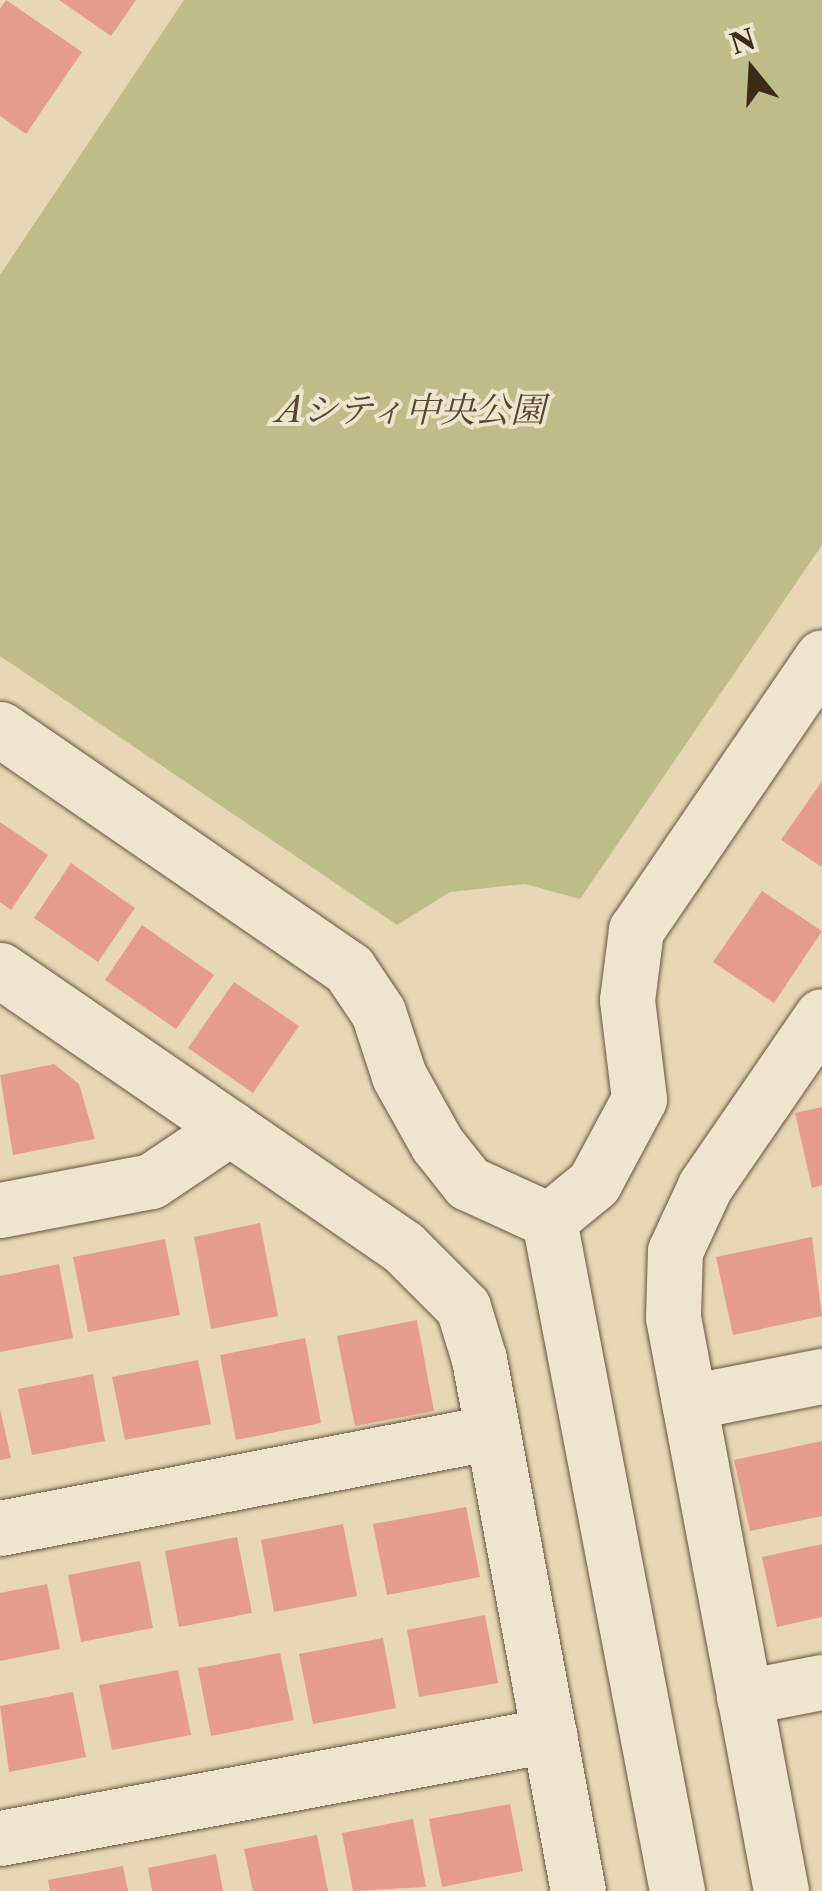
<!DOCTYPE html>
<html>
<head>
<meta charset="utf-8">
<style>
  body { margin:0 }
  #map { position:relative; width:822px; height:1891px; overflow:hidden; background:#e7d7b5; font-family:"Libre Caslon Text","Noto Serif JP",serif }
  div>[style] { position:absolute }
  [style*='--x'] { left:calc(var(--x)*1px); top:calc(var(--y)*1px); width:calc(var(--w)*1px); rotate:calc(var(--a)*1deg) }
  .green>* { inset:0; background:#bebc88 }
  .building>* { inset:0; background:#e59c8e }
  .roads { filter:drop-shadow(0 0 2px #69553f) drop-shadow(0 0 2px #69553f) }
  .street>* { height:55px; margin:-27.5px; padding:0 27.5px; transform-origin:27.5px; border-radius:27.5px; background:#efe5cf }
  .secondary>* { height:55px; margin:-27.5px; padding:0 27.5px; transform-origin:27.5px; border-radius:27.5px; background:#efe5cf }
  span { translate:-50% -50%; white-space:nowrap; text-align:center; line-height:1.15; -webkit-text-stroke:8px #efe5cf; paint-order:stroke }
  .park-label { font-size:35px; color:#58472e; font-style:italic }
  .north { position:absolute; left:702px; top:20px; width:100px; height:100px; -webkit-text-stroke:8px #efe5cf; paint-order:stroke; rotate:342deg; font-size:28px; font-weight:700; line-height:40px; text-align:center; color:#3f2a18 }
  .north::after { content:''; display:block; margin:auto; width:35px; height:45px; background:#3f2a18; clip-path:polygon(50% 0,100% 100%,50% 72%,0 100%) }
</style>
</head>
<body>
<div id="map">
  <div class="green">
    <i style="clip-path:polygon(184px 0,822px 0,822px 545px,580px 899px,525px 884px,450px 892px,397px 925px,0 656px,0 275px)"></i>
  </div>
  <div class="building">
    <i style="clip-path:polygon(6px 0,82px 52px,26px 134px,0 116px,0 9px)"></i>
    <i style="clip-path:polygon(59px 0,136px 0,111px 36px)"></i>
    <i style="clip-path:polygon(822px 781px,822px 867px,781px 840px)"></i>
    <i style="clip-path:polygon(0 822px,48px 855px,11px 910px,0 902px)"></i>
    <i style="clip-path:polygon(71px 863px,135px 908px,98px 962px,34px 918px)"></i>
    <i style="clip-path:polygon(762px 891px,822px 931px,774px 1003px,713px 962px)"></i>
    <i style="clip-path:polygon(142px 925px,214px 975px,176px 1029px,105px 980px)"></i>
    <i style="clip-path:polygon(234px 982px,299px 1026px,253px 1093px,188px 1048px)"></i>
    <i style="clip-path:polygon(54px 1064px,79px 1084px,95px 1139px,13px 1155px,0 1075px)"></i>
    <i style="clip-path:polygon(822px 1107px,822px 1185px,812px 1188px,795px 1113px)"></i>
    <i style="clip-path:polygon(260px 1223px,278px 1316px,211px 1329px,194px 1237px)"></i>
    <i style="clip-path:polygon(812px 1237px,822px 1316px,733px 1335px,716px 1257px)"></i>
    <i style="clip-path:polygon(165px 1239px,180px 1315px,88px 1332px,73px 1257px)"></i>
    <i style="clip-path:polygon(59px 1264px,73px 1338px,0 1352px,0 1276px)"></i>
    <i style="clip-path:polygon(417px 1320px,434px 1411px,355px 1426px,337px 1336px)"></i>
    <i style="clip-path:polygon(305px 1338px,321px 1423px,236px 1440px,220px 1355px)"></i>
    <i style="clip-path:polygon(198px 1360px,211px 1424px,125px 1440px,112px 1377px)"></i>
    <i style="clip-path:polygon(93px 1374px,105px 1441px,32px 1455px,18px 1389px)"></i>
    <i style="clip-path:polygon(0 1409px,11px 1458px,0 1460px)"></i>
    <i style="clip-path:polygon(822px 1441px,822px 1516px,750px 1531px,734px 1460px)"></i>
    <i style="clip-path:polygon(466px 1507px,480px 1577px,387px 1595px,373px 1524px)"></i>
    <i style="clip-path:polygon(343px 1524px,357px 1596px,274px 1612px,261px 1540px)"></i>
    <i style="clip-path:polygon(237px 1537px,252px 1613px,179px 1627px,165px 1551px)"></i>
    <i style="clip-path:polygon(822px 1544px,822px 1617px,777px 1627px,762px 1557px)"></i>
    <i style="clip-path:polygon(140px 1561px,153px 1628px,81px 1642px,68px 1575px)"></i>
    <i style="clip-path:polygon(47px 1584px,60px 1649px,0 1661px,0 1593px)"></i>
    <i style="clip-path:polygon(485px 1615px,498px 1683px,419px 1697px,407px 1630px)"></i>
    <i style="clip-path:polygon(383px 1638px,396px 1708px,313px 1724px,299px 1654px)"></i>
    <i style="clip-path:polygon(280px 1653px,294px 1720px,211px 1736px,198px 1668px)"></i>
    <i style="clip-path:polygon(178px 1670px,191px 1735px,112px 1750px,99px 1685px)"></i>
    <i style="clip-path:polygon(73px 1692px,86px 1757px,9px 1772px,0 1706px)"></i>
    <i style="clip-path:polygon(510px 1804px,523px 1871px,442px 1887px,429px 1819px)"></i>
    <i style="clip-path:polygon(413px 1819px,426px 1887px,353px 1891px,342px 1833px)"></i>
    <i style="clip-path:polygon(317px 1835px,328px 1891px,253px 1891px,244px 1849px)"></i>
    <i style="clip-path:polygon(216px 1854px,223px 1891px,152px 1891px,148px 1868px)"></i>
    <i style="clip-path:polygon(123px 1866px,128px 1891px,50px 1891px,48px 1880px)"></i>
  </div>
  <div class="roads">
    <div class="street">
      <i style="--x:0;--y:970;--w:489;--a:34.5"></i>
      <i style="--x:403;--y:1247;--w:85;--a:45"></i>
      <i style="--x:463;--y:1307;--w:54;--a:72.9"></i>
      <i style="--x:479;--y:1359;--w:541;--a:79.46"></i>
      <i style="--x:0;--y:1210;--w:154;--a:-10.9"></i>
      <i style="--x:151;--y:1181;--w:95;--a:-33.9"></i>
      <i style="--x:689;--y:1402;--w:136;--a:-11.1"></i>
      <i style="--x:0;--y:1528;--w:502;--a:-11.02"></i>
      <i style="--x:744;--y:1697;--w:79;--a:-10.9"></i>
      <i style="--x:0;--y:1838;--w:559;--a:-10.63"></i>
      <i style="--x:781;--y:1891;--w:584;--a:-100.66"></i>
      <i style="--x:673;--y:1317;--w:66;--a:-88.3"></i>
      <i style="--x:675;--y:1251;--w:72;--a:-65.2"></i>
      <i style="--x:705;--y:1186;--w:206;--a:-55.5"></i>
    </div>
    <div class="secondary">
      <i style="--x:0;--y:729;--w:424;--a:34.5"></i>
      <i style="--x:349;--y:969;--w:52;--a:56"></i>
      <i style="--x:378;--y:1012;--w:67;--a:71.8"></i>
      <i style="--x:399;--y:1076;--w:78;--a:60.8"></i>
      <i style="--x:437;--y:1144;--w:50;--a:51.5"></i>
      <i style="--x:468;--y:1183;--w:89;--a:24.6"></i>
      <i style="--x:677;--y:1891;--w:683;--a:-100.8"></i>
      <i style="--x:549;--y:1220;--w:58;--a:-39.4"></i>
      <i style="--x:594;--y:1183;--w:95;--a:-61.8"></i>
      <i style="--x:639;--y:1099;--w:100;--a:-96.9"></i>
      <i style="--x:627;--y:1000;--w:71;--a:-82.7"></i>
      <i style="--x:636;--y:930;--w:330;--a:-55.7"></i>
    </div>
  </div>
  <div class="park-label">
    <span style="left:411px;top:410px">Aシティ中央公園</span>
  </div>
  <div class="north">N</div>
</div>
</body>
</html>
